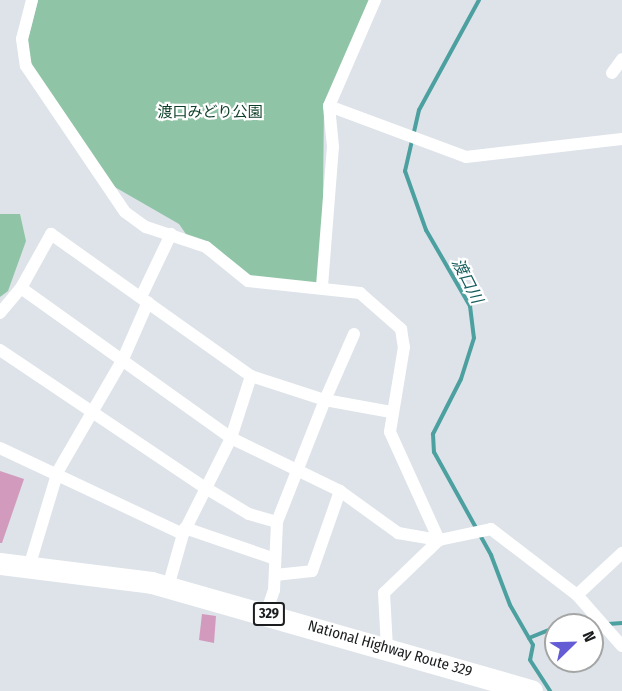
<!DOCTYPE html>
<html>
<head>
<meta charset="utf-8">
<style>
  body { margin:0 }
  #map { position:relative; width:622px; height:691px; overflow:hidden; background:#dde3e9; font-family:"Fira Sans Condensed","Noto Sans JP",sans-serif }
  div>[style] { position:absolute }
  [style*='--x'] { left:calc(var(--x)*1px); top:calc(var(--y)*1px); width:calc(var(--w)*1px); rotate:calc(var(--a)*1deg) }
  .green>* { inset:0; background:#90c4a6 }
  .stream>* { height:4px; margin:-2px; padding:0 2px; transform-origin:2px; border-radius:2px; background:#4ca0a0 }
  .building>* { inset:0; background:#d29bbe }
  .street>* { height:12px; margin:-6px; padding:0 6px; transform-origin:6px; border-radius:6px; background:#fff }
  .highway>* { height:22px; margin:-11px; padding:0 11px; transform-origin:11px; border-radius:11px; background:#fff }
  span { translate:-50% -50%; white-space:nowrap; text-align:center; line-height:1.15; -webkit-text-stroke:4.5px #fff; paint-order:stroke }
  .shield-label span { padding:2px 4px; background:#fff; border:2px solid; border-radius:4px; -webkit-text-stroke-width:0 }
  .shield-label { font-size:14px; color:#1b1d1f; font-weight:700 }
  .park-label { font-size:15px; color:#0b3e27 }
  .street-label { font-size:15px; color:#1b1d1f }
  .water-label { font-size:16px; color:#175d5d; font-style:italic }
  .north { position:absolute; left:544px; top:613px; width:60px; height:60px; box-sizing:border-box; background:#fff; border:2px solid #a4a5a5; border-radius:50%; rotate:67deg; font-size:16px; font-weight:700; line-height:24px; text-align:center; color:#1b1d1f }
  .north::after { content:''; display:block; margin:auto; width:21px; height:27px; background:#645cd5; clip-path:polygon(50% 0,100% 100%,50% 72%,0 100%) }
</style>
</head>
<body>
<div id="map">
  <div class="green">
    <i style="clip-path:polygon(38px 0,370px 0,324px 104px,322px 286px,250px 282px,188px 237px,179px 224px,113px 186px,30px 64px,28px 40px)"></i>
    <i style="clip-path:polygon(0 214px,20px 214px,26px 241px,8px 291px,0 297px)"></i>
  </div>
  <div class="stream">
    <i style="--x:479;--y:0;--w:125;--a:118.6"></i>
    <i style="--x:419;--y:110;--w:63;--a:102.9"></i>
    <i style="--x:405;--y:171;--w:63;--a:70.4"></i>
    <i style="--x:426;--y:230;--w:88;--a:59.9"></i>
    <i style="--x:470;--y:306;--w:32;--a:83"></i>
    <i style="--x:474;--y:338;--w:43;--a:107.6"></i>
    <i style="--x:461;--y:379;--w:62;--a:117"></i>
    <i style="--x:433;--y:434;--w:18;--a:87"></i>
    <i style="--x:434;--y:452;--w:118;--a:61"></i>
    <i style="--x:491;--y:555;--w:53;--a:69.2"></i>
    <i style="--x:510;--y:605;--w:46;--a:60.1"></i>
    <i style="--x:533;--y:645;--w:15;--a:101"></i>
    <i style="--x:530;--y:660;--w:37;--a:57"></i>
    <i style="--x:608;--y:624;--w:14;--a:-4"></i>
    <i style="--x:592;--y:625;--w:8;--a:0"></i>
    <i style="--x:529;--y:638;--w:29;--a:-22"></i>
  </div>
  <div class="building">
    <i style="clip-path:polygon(0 471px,24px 479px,2px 543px,0 543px)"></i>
    <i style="clip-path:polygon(202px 614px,216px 616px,214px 643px,199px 640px)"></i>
  </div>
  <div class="street">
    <i style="--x:32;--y:0;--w:40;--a:104.4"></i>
    <i style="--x:22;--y:39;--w:27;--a:82"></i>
    <i style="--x:26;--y:66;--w:176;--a:55.9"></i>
    <i style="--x:125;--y:212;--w:26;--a:36"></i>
    <i style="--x:146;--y:227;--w:63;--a:18.4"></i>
    <i style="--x:206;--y:247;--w:54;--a:39"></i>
    <i style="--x:248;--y:281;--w:113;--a:6.1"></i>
    <i style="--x:360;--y:293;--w:55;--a:41.3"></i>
    <i style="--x:401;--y:329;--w:18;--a:81"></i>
    <i style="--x:404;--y:347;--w:86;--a:99.4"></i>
    <i style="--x:390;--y:432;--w:119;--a:65.6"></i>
    <i style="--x:612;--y:73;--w:17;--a:-54"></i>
    <i style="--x:329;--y:106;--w:146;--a:20.4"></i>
    <i style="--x:466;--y:157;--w:157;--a:-6.6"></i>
    <i style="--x:322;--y:286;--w:139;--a:-85.5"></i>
    <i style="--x:333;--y:147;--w:41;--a:-95.6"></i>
    <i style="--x:329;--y:106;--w:116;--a:-66.5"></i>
    <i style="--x:21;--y:288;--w:258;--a:35.5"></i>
    <i style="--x:231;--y:438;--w:121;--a:25.9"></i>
    <i style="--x:340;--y:491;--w:72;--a:35.9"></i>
    <i style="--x:398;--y:533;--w:42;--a:9.7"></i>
    <i style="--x:439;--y:540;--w:53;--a:-11.9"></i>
    <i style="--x:491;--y:529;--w:108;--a:37.5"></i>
    <i style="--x:577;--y:595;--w:68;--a:48.6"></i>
    <i style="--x:141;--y:297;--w:70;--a:-64.5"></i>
    <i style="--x:0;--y:313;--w:33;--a:-50"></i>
    <i style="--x:21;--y:288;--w:62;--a:-60.9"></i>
    <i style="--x:51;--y:234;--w:245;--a:35.4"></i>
    <i style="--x:251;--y:376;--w:78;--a:18"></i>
    <i style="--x:325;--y:400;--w:131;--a:111.5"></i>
    <i style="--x:277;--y:522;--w:68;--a:92.5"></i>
    <i style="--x:274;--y:590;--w:24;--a:109"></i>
    <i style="--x:354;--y:334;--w:72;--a:113.7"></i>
    <i style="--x:325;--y:400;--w:67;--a:10.3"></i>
    <i style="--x:0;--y:350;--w:246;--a:33.9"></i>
    <i style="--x:204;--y:487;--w:52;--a:31"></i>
    <i style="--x:249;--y:514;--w:29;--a:16"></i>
    <i style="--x:0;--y:448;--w:202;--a:25.2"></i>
    <i style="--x:185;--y:528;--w:95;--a:19"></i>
    <i style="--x:29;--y:567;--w:100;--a:-73.2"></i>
    <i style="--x:58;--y:471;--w:129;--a:-59.9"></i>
    <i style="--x:123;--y:359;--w:62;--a:-66.3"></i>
    <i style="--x:275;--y:575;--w:37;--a:-6"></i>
    <i style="--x:312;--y:571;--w:85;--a:-70.7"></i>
    <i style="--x:168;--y:587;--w:55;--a:-74.2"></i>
    <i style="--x:183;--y:534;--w:107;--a:-63.4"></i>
    <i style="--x:231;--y:438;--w:65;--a:-72.1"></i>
    <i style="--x:577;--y:595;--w:62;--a:-43"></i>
    <i style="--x:387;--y:648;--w:55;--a:-93.1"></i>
    <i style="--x:384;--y:593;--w:76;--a:-43.9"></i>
  </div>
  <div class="highway">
    <i style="--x:0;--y:564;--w:153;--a:7.1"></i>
    <i style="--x:152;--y:583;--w:395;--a:15.9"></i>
  </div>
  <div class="shield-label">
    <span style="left:269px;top:614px">329</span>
  </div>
  <div class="park-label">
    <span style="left:210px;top:113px">渡口みどり公園</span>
  </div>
  <div class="street-label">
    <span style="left:390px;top:649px;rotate:16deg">National Highway Route 329</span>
  </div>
  <div class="water-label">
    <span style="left:467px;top:281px;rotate:63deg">渡口川</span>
  </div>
  <div class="north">N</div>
</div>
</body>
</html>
